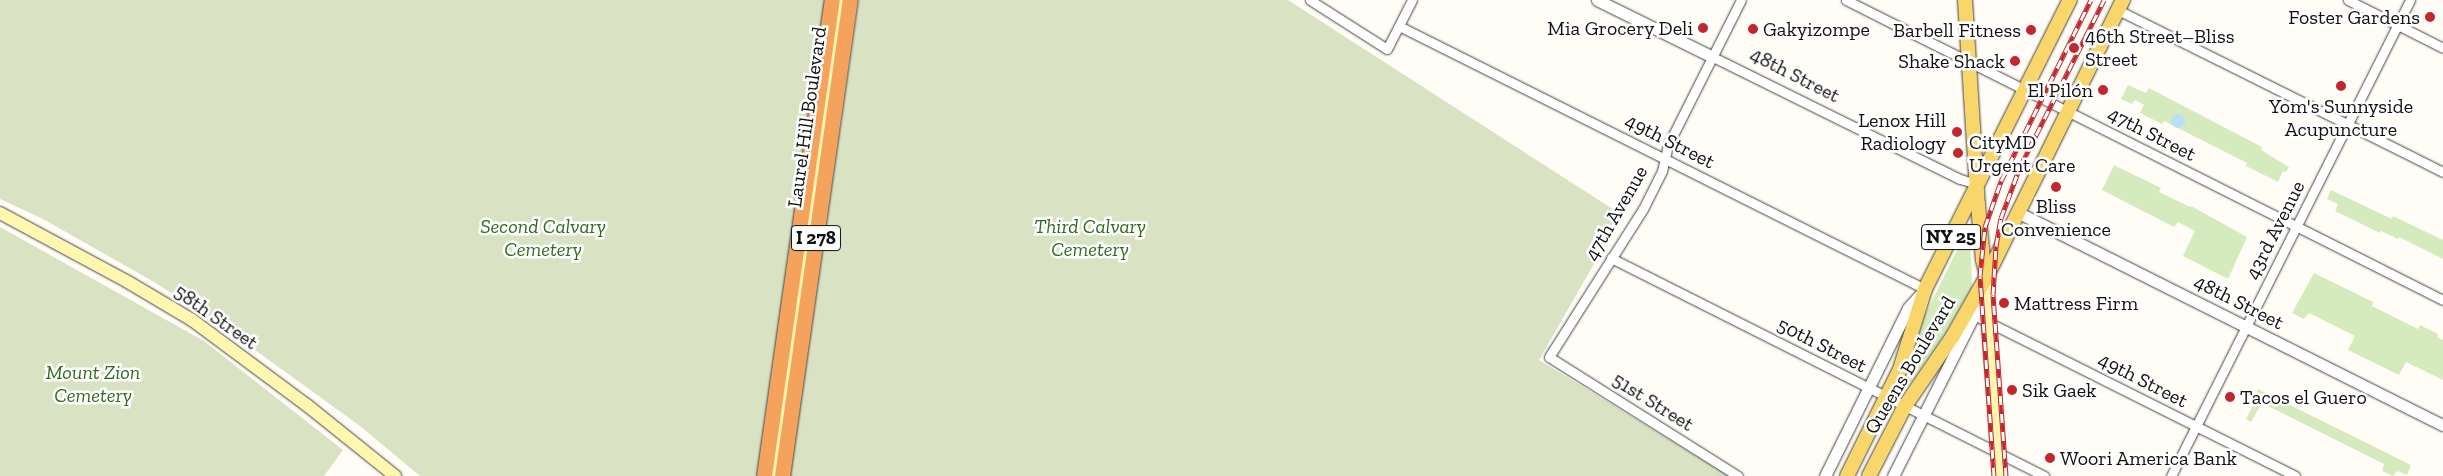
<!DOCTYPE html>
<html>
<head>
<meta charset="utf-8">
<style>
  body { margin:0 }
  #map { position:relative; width:2443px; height:476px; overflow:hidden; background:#fffdf5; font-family:"Zilla Slab",serif }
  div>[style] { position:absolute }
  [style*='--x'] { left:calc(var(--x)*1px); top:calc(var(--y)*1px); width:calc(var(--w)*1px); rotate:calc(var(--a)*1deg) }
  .green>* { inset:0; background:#d5ebbd }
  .cemetery>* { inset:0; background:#d9e3c4 }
  .water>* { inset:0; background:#b9e0f7 }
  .round { border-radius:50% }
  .roads { filter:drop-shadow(0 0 1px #444) drop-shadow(0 0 1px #444) }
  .minor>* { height:9px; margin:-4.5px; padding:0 4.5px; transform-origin:4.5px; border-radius:4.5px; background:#fff }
  .tertiary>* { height:11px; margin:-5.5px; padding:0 5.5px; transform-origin:5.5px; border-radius:5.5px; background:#fff }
  .secondary>* { height:12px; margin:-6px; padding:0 6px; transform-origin:6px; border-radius:6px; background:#fff6b0 }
  .primary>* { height:14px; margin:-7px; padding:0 7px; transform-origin:7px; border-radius:7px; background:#f9d66b }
  .motorway>* { height:15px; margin:-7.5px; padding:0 7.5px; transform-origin:7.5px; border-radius:7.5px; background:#f5a25d }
  .rail>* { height:5px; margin-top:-2.5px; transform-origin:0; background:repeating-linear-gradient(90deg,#fff 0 9px,#c4262e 0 18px); box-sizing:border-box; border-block:1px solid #c4262e }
  .dots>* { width:14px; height:14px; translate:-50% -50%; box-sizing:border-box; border:2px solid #fff; border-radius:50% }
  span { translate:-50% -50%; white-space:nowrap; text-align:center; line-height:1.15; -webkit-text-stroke:5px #fff; paint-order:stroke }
  .shield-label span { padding:1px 4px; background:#fff; border:1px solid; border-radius:4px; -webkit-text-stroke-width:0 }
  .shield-label { font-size:19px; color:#111; font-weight:700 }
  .poi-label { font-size:20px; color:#111 }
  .right { translate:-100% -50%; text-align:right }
  .left { translate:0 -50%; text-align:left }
  .street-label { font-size:20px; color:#111 }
  .park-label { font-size:20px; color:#2f6b1f; font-style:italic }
</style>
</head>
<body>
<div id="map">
  <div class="green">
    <i style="clip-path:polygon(2128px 85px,2146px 93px,2149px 88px,2262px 147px,2261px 150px,2289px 167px,2286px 172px,2283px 171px,2278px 182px,2246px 166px,2247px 163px,2164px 121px,2162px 124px,2140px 113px,2144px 105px,2135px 100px,2132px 104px,2121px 99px)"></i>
    <i style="clip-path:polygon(2114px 165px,2161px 188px,2159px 192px,2190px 207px,2191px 206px,2247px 237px,2228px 279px,2183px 256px,2195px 231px,2178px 222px,2174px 227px,2102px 190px)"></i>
    <i style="clip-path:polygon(2331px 190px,2392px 219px,2393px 216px,2443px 240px,2443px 259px,2399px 237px,2398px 239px,2381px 231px,2380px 233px,2335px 211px,2338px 204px,2327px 199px)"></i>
    <i style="clip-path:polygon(1965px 234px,1970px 236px,1972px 287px,1946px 332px,1907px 388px,1903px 390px,1901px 386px,1912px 359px,1923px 319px)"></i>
    <i style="clip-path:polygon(2314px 273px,2373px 302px,2372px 306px,2418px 329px,2420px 325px,2438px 334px,2437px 337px,2443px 340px,2443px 380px,2406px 362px,2399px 375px,2348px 350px,2355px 336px,2309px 313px,2304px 319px,2292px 313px)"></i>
    <i style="clip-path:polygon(2258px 389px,2411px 465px,2407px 475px,2397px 471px,2393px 476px,2382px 471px,2384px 464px,2262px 403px,2251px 422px,2246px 419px,2257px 398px,2254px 396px)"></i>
  </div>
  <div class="cemetery">
    <i style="clip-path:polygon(0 0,827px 0,759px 476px,420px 476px,360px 426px,211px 318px,154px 282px,43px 219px,0 199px)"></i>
    <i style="clip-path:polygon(859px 0,1288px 0,1622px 215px,1539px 360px,1729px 476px,790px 476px)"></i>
    <i style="clip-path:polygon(0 227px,204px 341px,343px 450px,324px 476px,0 476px)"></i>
  </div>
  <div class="water">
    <i class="round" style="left:2171px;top:114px;width:14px;height:14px"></i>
  </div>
  <div class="roads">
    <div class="minor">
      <i style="--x:1310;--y:0;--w:91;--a:32.5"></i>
      <i style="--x:1387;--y:49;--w:55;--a:-63"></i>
      <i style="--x:1846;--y:0;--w:668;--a:26.68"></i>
      <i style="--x:2348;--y:0;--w:106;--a:26.8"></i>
      <i style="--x:2118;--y:10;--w:363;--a:26.5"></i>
      <i style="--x:1399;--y:26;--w:588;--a:26.57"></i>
      <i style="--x:1713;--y:57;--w:275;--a:26.3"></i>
      <i style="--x:1960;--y:179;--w:18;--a:16"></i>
      <i style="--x:1611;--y:258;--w:485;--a:26.7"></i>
      <i style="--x:1974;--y:315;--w:359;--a:26.6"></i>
      <i style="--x:1738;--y:476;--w:223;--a:-147.8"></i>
      <i style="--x:1549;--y:357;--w:175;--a:-57.6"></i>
      <i style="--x:1643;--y:209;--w:42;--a:-63.4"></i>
      <i style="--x:1662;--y:171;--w:27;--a:-77"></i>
      <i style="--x:1668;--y:145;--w:162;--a:-63.3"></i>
      <i style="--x:2171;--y:476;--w:533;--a:-63.34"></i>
    </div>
    <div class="tertiary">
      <i style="--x:1597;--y:0;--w:129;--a:26.2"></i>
      <i style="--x:2017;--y:212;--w:476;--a:26.6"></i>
      <i style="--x:1825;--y:476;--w:187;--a:-63.7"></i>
      <i style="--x:1908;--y:308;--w:24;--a:-48"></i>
      <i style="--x:1893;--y:476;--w:180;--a:-63.3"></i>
      <i style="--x:1974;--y:315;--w:23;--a:-72"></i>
    </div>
    <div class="secondary">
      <i style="--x:0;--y:213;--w:145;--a:28.3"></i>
      <i style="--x:128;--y:282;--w:74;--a:30.7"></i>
      <i style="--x:192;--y:320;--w:144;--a:36.6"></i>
      <i style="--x:308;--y:406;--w:112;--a:38.8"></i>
      <i style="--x:1987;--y:276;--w:46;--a:88.8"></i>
      <i style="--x:1988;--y:322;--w:154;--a:85.5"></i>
      <i style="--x:774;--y:476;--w:481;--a:-81.9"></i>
    </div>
    <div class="primary">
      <i style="--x:1965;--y:0;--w:205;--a:86.4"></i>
      <i style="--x:1978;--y:205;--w:55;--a:84.8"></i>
      <i style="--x:1983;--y:260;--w:16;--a:76"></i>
      <i style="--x:1847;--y:476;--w:119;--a:-63.6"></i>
      <i style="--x:1900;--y:369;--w:84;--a:-72.6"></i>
      <i style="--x:1925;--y:289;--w:323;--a:-63.4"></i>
      <i style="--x:1869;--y:476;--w:79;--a:-62.8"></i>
      <i style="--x:1905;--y:406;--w:85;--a:-55.6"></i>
      <i style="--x:1953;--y:336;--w:69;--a:-60.5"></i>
      <i style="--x:1987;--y:276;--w:308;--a:-63.8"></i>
    </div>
    <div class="motorway">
      <i style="--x:764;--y:476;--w:481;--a:-81.9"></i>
      <i style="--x:782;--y:476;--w:481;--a:-81.9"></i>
    </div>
  </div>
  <div class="rail">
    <i style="--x:1994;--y:476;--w:200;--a:-94"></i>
    <i style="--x:1980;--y:276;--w:49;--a:-84.2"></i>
    <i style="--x:1985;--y:227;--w:49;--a:-70.8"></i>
    <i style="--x:2001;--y:181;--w:202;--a:-63.6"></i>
    <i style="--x:2006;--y:476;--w:181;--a:-94.1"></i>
    <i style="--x:1993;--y:295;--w:49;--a:-86.5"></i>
    <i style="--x:1996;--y:246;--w:28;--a:-80"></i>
    <i style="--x:2001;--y:218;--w:54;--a:-69.6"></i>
    <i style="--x:2020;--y:167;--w:187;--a:-63.3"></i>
  </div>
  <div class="dots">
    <i style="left:2430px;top:17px;background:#c4262e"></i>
    <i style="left:1703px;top:28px;background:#c4262e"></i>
    <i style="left:1753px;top:29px;background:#c4262e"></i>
    <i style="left:2031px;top:30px;background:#c4262e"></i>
    <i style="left:2074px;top:48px;background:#c4262e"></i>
    <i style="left:2015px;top:61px;background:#c4262e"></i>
    <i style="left:2341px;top:86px;background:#c4262e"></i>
    <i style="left:2103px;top:90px;background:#c4262e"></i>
    <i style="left:1957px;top:132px;background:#c4262e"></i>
    <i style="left:1958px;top:153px;background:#c4262e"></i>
    <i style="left:2056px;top:187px;background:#c4262e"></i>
    <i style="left:2004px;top:303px;background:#c4262e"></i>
    <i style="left:2012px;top:390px;background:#c4262e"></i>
    <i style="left:2230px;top:397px;background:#c4262e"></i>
    <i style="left:2050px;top:458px;background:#c4262e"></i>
  </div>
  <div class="shield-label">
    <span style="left:1951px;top:237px">NY 25</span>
    <span style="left:816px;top:238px">I 278</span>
  </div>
  <div class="poi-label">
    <span class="right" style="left:2420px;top:17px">Foster Gardens</span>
    <span class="right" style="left:1693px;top:28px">Mia Grocery Deli</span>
    <span class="left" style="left:1763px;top:29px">Gakyizompe</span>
    <span class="right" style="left:2021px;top:30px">Barbell Fitness</span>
    <span class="left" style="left:2085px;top:48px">46th Street–Bliss<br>Street</span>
    <span class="right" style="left:2005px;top:61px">Shake Shack</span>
    <span class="right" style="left:2093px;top:90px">El Pilón</span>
    <span style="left:2341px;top:118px">Yom's Sunnyside<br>Acupuncture</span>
    <span class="right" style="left:1946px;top:132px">Lenox Hill<br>Radiology</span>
    <span class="left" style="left:1969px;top:154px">CityMD<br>Urgent Care</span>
    <span style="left:2056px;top:218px">Bliss<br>Convenience</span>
    <span class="left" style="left:2014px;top:303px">Mattress Firm</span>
    <span class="left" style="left:2022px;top:390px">Sik Gaek</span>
    <span class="left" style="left:2240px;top:397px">Tacos el Guero</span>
    <span class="left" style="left:2060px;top:458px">Woori America Bank</span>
  </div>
  <div class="street-label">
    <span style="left:1795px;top:75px;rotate:27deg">48th Street</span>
    <span style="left:807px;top:117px;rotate:-82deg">Laurel Hill Boulevard</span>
    <span style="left:2152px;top:134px;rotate:27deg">47th Street</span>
    <span style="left:1670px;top:141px;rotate:27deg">49th Street</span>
    <span style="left:1616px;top:213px;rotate:-60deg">47th Avenue</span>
    <span style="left:2275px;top:230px;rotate:-63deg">43rd Avenue</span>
    <span style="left:2239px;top:302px;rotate:27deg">48th Street</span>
    <span style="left:216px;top:317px;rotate:35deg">58th Street</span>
    <span style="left:1822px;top:345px;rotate:27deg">50th Street</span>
    <span style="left:1910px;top:365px;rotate:-59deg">Queens Boulevard</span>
    <span style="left:2143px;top:380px;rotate:27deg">49th Street</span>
    <span style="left:1653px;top:402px;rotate:32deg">51st Street</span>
  </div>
  <div class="park-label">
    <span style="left:543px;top:238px">Second Calvary<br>Cemetery</span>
    <span style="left:1090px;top:238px">Third Calvary<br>Cemetery</span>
    <span style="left:93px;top:384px">Mount Zion<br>Cemetery</span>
  </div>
</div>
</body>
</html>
